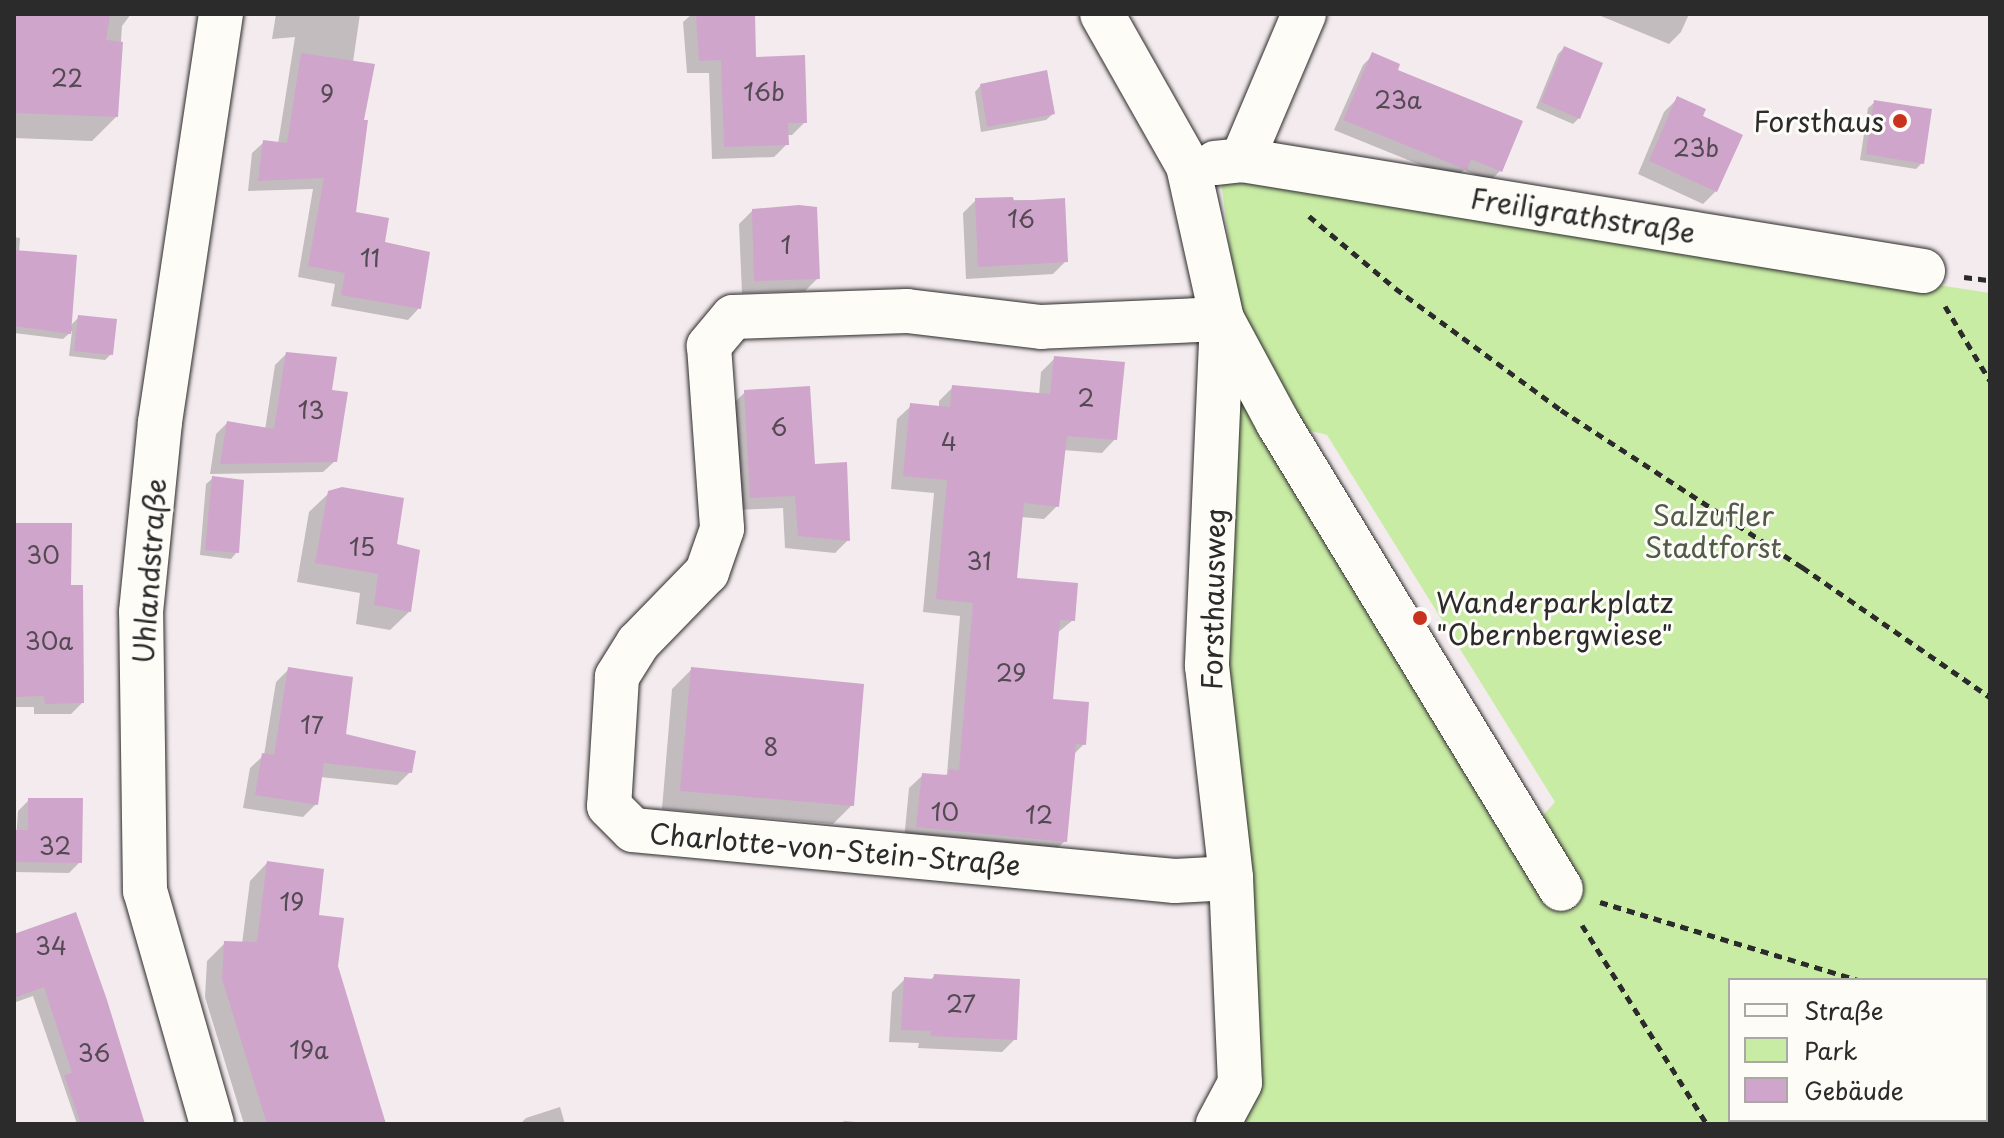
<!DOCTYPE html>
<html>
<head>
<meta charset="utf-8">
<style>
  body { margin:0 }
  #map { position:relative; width:2004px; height:1138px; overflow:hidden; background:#f4ebee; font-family:"Playpen Sans",sans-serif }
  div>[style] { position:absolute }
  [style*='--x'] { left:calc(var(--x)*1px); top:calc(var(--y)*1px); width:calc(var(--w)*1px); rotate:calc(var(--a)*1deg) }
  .green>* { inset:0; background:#c9eca5 }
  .shadow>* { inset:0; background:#0003 }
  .building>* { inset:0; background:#cfa5cb }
  .path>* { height:5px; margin-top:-2.5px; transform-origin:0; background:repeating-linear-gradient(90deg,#2b2b2b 0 8px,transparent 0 14px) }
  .roads { filter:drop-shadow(0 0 2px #2b2b2b) drop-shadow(0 0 2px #2b2b2b) }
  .minor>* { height:44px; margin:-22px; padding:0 22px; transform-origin:22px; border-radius:22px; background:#fdfcf7 }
  .dots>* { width:22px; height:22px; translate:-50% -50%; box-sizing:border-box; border:4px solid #fdfcf7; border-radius:50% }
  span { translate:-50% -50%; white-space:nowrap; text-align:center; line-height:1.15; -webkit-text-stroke:6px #fdfcf7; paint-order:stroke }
  .number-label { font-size:24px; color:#544a53 }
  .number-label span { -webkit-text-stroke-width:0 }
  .poi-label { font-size:28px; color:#2b2b2b }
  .right { translate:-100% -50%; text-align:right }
  .left { translate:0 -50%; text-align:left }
  .street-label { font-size:28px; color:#2b2b2b }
  .park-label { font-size:28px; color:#525b4a }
  .frame { position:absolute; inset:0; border:16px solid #2b2b2b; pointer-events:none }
  .legend { position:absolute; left:1728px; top:978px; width:260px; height:144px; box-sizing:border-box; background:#fdfcf7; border:2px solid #a9a8a5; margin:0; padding:10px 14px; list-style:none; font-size:24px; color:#2b2b2b }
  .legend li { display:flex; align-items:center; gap:16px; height:40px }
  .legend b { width:40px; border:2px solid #a9a8a5 }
</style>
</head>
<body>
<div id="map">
  <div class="green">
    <i style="clip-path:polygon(evenodd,1220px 174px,1990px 293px,1990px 1124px,1230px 1124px,1228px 668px,1238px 311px,1220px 174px,1280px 423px,1327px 435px,1555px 802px,1529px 831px,1280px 423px,1220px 174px,1730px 980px,1986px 980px,1986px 1120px,1730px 1120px,1730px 980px)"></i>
  </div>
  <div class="shadow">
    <i style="clip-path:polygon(14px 14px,131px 14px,122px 26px,116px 117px,92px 141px,14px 138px)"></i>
    <i style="clip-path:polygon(276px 14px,360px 14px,353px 62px,362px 121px,354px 213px,382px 244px,419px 308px,408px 320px,331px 306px,335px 284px,298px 277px,313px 189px,248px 191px,252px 153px,264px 142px,278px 144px,295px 37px,272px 39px)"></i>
    <i style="clip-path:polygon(692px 14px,753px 14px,754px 59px,805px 122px,792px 135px,787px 135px,787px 144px,774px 157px,712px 159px,709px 73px,687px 73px,683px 22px)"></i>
    <i style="clip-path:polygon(1596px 14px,1689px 14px,1681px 32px,1669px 44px)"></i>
    <i style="clip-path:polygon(1564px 48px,1579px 118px,1573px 124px,1536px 108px,1558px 54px)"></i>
    <i style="clip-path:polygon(1373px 55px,1396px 71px,1500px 171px,1490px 181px,1464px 170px,1455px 179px,1334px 130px,1363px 65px)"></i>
    <i style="clip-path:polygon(981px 85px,1053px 114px,1046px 120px,981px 132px,975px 92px)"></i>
    <i style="clip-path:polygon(1677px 99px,1716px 191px,1703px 204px,1638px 174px,1664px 112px)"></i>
    <i style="clip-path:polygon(1875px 102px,1922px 163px,1916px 169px,1860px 160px,1868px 108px)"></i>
    <i style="clip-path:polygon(976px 200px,1063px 200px,1066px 261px,1053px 274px,966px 279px,963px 213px)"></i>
    <i style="clip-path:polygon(752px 211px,818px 278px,805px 291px,742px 293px,739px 224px)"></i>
    <i style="clip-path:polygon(14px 237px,20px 238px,19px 252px,70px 326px,79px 317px,111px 354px,105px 360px,69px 356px,72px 331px,63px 339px,14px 333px)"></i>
    <i style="clip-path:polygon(286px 354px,330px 392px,335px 461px,323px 472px,210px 474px,216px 434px,227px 423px,265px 430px,275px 365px)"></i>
    <i style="clip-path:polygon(1054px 359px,1115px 439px,1102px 453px,1063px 450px,1057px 506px,1044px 519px,1021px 517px,1015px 579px,1073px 620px,1056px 634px,1051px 701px,1084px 744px,1073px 755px,1065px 841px,1051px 854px,904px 840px,909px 788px,923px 775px,944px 777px,947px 774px,960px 616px,923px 612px,934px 493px,891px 489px,897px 419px,911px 406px,939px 408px,939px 401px,953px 387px,1039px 395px,1041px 372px)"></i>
    <i style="clip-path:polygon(745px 392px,813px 466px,848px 540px,835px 553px,785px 548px,783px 508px,738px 510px,732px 405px)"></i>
    <i style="clip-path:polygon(213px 478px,237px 552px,231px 559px,200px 555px,206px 484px)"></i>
    <i style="clip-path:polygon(329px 493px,394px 546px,410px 611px,390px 630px,356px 624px,360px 593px,297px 582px,309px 512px)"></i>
    <i style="clip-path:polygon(14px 525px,69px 587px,82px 703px,71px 714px,34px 714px,34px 707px,14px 707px)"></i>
    <i style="clip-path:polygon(289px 669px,344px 735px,410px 772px,397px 785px,320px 777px,316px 804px,303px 817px,243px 808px,250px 768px,264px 755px,276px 682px)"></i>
    <i style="clip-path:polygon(691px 670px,852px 805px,833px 824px,662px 809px,672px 689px)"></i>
    <i style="clip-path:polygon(29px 800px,80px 862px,69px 873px,14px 872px,18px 811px)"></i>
    <i style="clip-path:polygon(267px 863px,317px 916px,336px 966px,385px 1124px,244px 1124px,205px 997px,207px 961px,225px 943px,242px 944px,250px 881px)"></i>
    <i style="clip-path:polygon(14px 937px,143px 1124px,77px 1124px,33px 996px,16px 1002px,14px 997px)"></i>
    <i style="clip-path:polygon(935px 976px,1015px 1039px,1002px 1052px,918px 1048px,919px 1043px,889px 1042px,892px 992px,905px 979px,930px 980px)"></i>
    <i style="clip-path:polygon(560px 1107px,565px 1124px,520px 1124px,526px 1118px)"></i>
    <i style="clip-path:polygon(844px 1121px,879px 1124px,841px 1124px)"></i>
  </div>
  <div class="building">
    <i style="clip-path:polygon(14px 14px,110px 14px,106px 40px,123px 42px,118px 117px,14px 113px)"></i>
    <i style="clip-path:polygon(696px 14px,755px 14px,756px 57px,805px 55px,807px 123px,788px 123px,789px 145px,724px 147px,721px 60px,699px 61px)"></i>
    <i style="clip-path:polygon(1564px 46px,1603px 63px,1580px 119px,1541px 102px)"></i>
    <i style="clip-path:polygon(1372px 52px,1400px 64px,1398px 70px,1523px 121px,1502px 172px,1471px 159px,1467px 170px,1343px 120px)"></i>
    <i style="clip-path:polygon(301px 53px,375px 64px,364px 120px,368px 120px,356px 212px,389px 218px,385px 242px,430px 252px,421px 309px,341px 295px,345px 273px,308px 266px,324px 178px,258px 181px,263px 140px,287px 143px)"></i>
    <i style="clip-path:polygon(1047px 70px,1055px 114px,987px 127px,980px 84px)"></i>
    <i style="clip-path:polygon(1677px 96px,1706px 109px,1703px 116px,1743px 135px,1717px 192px,1649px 161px)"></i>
    <i style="clip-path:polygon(1874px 100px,1932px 109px,1924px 164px,1866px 154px)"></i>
    <i style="clip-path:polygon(1013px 197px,1014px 201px,1065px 198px,1068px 262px,978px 267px,975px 198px)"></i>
    <i style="clip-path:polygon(799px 205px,817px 207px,820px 279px,754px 281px,752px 209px)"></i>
    <i style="clip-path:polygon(14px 250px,77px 255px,71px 334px,14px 326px)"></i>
    <i style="clip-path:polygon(78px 315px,117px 319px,113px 355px,74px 351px)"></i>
    <i style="clip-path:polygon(286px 352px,337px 357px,332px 390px,348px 392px,337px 462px,220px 464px,227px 421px,274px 429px)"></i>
    <i style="clip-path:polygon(1054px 356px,1125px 362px,1117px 440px,1067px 436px,1059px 507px,1024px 503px,1017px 578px,1078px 583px,1075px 621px,1060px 620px,1053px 699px,1089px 702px,1086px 745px,1076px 744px,1067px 842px,916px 827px,922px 773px,948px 775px,949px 769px,959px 770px,973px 603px,936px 599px,947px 480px,903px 476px,910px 403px,950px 407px,952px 385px,1050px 394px)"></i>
    <i style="clip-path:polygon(810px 386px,815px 464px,847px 462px,850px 541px,798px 536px,795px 496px,750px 498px,744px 390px)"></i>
    <i style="clip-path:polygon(212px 476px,244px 480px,239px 553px,205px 550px)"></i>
    <i style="clip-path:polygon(342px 487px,404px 498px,397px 544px,420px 550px,411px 612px,374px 605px,378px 574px,315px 563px,328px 491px)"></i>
    <i style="clip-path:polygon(14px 523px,72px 523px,71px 585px,83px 585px,84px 703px,45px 704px,44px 696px,14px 697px)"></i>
    <i style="clip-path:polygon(288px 667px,353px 677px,346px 734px,416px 751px,412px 773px,324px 763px,318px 805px,255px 795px,262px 753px,274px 755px)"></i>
    <i style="clip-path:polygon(691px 667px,864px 684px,854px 806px,680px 791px)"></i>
    <i style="clip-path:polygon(28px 798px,83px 798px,82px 863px,14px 862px,14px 830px,28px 830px)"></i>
    <i style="clip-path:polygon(267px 861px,324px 869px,319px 915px,344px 918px,338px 966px,386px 1124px,267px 1124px,222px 979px,224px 941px,257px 942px)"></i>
    <i style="clip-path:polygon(76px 912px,107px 1000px,145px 1124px,81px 1124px,64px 1075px,72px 1073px,44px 987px,14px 998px,14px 934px)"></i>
    <i style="clip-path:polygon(934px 974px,1020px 979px,1017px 1040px,930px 1036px,931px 1031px,901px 1030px,904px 977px,933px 979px)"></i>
  </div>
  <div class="path">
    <i style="--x:1309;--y:216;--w:112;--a:39.9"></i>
    <i style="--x:1395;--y:288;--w:206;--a:36.3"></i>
    <i style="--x:1561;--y:410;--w:288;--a:33.1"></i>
    <i style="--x:1802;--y:567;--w:229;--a:34.7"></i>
    <i style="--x:1964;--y:277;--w:26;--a:7"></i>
    <i style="--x:1945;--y:306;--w:87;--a:59"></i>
    <i style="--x:1600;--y:902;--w:270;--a:16.8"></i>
    <i style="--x:1582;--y:925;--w:235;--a:57.9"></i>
    <i style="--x:1986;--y:1018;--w:4;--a:14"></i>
  </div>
  <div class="roads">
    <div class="minor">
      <i style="--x:1102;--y:14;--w:175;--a:60.5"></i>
      <i style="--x:1188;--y:166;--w:157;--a:77.5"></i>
      <i style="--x:1222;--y:319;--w:347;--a:92.5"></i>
      <i style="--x:1207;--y:666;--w:213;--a:83.5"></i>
      <i style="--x:1231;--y:878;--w:205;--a:87.5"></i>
      <i style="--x:1240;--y:1083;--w:47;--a:118.2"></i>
      <i style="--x:1242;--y:160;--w:690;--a:9.26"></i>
      <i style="--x:1215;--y:163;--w:27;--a:-6"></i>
      <i style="--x:1242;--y:160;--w:159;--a:-67"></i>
      <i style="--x:1222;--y:319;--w:181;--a:177.5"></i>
      <i style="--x:1041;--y:327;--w:135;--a:-173.2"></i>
      <i style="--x:907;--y:311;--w:174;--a:178"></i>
      <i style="--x:733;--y:317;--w:38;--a:130"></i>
      <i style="--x:709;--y:346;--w:183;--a:85.9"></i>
      <i style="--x:722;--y:529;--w:46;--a:109.2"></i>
      <i style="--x:707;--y:572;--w:99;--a:134.2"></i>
      <i style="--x:638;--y:643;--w:40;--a:122"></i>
      <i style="--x:617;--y:677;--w:129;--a:93.5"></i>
      <i style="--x:609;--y:806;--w:34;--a:45"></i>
      <i style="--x:633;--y:830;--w:544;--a:5.38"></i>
      <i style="--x:1175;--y:881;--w:56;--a:-3.1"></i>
      <i style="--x:1222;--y:319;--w:118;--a:61.7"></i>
      <i style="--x:1278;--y:423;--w:545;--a:58.73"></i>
      <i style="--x:212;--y:1124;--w:242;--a:-106"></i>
      <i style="--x:145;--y:891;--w:279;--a:-90.8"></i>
      <i style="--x:141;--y:612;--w:191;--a:-84.3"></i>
      <i style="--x:160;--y:422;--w:413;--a:-81.5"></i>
    </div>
  </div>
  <div class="dots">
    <i style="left:1900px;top:121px;background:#c8321e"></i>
    <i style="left:1420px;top:618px;background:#c8321e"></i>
  </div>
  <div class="number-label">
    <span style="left:67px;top:78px">22</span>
    <span style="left:764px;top:92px">16b</span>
    <span style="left:327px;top:94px">9</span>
    <span style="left:1398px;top:100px">23a</span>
    <span style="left:1696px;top:148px">23b</span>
    <span style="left:1021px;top:219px">16</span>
    <span style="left:786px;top:245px">1</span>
    <span style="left:370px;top:258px">11</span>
    <span style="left:1086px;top:398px">2</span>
    <span style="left:311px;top:410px">13</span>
    <span style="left:779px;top:427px">6</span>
    <span style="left:949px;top:442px">4</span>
    <span style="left:362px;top:547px">15</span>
    <span style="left:43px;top:555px">30</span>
    <span style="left:979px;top:561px">31</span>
    <span style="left:49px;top:641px">30a</span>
    <span style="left:1011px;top:673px">29</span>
    <span style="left:312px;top:725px">17</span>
    <span style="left:771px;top:747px">8</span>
    <span style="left:945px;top:812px">10</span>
    <span style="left:1039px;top:815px">12</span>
    <span style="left:55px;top:846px">32</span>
    <span style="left:292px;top:902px">19</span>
    <span style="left:51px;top:946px">34</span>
    <span style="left:961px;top:1004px">27</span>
    <span style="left:309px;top:1050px">19a</span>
    <span style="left:94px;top:1053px">36</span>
  </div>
  <div class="poi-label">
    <span class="right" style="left:1884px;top:121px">Forsthaus</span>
    <span class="left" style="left:1436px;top:618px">Wanderparkplatz<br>"Obernbergwiese"</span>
  </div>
  <div class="street-label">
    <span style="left:1583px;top:215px;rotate:9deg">Freiligrathstraße</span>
    <span style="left:149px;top:571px;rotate:-86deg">Uhlandstraße</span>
    <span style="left:1213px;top:599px;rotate:-89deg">Forsthausweg</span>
    <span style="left:835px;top:849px;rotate:5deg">Charlotte-von-Stein-Straße</span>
  </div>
  <div class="park-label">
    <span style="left:1713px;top:531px">Salzufler<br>Stadtforst</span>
  </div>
  <div class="frame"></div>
  <ul class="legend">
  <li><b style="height:10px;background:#fdfcf7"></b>Straße</li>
  <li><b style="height:22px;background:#c9eca5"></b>Park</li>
  <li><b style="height:22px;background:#cfa5cb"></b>Gebäude</li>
  </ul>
</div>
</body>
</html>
